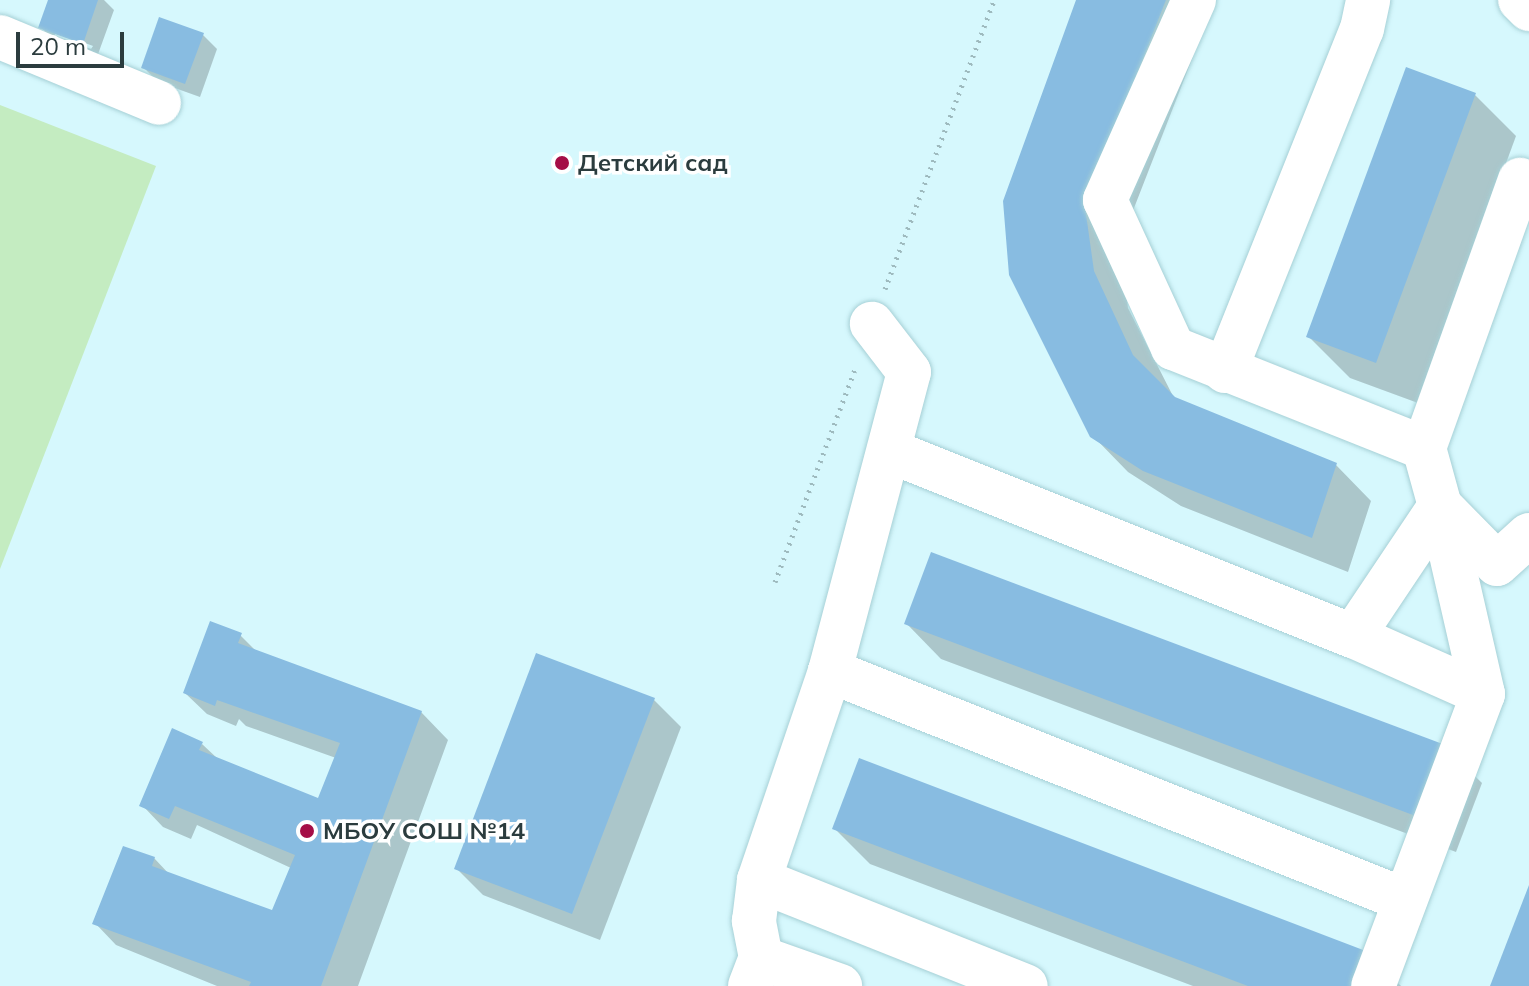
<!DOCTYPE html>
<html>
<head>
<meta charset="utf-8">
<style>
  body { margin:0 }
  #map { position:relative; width:1529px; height:986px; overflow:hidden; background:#d6f8fd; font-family:Mulish,sans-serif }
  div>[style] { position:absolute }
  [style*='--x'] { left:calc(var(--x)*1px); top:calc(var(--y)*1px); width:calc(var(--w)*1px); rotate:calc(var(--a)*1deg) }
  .green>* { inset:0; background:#c4ecc1 }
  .shadow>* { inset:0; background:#0003 }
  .building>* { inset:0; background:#88bce1 }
  .path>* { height:5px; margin-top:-2.5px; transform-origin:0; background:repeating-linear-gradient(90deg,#9ebabe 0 2px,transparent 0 8px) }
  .roads { filter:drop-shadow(0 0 2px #a6d0d6) drop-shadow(0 0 2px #a6d0d6) }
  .minor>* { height:44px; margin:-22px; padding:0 22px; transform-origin:22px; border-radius:22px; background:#fff }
  .dots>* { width:22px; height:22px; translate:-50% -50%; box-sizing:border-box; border:4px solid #fff; border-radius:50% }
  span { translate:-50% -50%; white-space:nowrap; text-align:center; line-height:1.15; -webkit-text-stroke:7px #fff; paint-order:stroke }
  .poi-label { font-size:24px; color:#2b3c3e; font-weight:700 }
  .left { translate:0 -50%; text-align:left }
  .scale { position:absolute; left:16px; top:32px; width:108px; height:36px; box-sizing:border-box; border:4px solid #2b3c3e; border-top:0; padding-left:10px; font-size:24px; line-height:28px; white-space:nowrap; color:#2b3c3e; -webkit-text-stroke:6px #fff; paint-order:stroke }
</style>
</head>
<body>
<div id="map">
  <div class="green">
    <i style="clip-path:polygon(0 105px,156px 166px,0 569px)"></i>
  </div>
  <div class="shadow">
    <i style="clip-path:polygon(evenodd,50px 0,104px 0,114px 10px,97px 57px,55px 42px,41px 27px,50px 0,55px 32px,93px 46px,91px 49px,55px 36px,55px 32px)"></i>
    <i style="clip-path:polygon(1079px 0,1215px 0,1120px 244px,1128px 308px,1174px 398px,1336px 465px,1371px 501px,1348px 572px,1181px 506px,1128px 472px,1092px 435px)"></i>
    <i style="clip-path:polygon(203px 35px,217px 49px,200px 97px,158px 82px,143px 67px)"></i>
    <i style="clip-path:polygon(1475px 95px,1516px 136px,1418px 403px,1350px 378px,1308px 336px)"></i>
    <i style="clip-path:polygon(906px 623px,1446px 748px,1482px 783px,1456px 852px,941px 659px)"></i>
    <i style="clip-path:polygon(240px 635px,258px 653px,421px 712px,448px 740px,358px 986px,217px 986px,116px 945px,95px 923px,154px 858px,170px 875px,274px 913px,291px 868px,197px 825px,191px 839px,163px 827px,142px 805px,202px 744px,218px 759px,319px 801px,336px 758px,246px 726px,239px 719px,236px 726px,207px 714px,185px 693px)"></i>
    <i style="clip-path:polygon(654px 700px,681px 727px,600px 940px,483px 895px,456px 868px)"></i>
    <i style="clip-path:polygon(834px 828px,1370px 955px,1401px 986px,1193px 986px,870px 864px)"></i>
  </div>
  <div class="building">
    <i style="clip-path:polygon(48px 0,98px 0,83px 44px,38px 28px)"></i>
    <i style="clip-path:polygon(1076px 0,1166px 0,1085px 207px,1094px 271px,1133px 355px,1175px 397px,1337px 463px,1312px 538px,1143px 471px,1090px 437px,1009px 275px,1003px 201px)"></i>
    <i style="clip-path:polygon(159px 17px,204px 33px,185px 84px,141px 68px)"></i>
    <i style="clip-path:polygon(1406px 67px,1476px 93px,1376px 363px,1306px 337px)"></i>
    <i style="clip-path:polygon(931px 552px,1448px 746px,1421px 818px,904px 624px)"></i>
    <i style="clip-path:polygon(210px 621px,242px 633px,238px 643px,422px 711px,321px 986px,249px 986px,251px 982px,92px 924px,123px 846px,155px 857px,152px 866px,272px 910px,295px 855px,175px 806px,169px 819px,139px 806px,172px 728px,203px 742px,199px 750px,318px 798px,340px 743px,217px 700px,215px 706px,183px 693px)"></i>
    <i style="clip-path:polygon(536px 653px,655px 698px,572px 914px,454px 869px)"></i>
    <i style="clip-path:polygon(859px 758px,1371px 953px,1359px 986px,1248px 986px,832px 829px)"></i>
    <i style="clip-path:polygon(1529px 885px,1529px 986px,1490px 986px)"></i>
  </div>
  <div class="path">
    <i style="--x:885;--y:289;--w:309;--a:-69.3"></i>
    <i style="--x:775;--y:582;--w:231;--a:-69.4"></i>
  </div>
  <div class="roads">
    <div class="minor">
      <i style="--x:1194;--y:0;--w:219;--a:114"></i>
      <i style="--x:1105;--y:200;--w:163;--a:65.3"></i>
      <i style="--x:1173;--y:348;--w:270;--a:21.7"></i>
      <i style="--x:1520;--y:0;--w:13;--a:45"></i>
      <i style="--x:0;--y:37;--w:172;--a:22.5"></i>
      <i style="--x:1225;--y:371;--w:368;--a:-68.2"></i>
      <i style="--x:1362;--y:29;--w:30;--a:-78"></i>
      <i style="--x:892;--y:452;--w:496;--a:21.8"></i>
      <i style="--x:1353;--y:636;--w:142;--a:24"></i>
      <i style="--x:1483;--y:694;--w:312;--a:110.6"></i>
      <i style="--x:1353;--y:636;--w:156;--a:-56.2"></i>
      <i style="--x:1440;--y:506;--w:60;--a:-105.4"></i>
      <i style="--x:1424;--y:448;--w:285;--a:-70.3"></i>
      <i style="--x:830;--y:671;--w:619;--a:21.72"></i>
      <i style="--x:1483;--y:694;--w:193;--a:-102.9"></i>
      <i style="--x:1440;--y:506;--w:81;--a:45.5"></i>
      <i style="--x:1497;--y:564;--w:43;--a:-42.2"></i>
      <i style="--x:759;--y:880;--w:287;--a:21.7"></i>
      <i style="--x:761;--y:958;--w:84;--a:19.5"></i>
      <i style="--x:750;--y:986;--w:30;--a:-69"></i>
      <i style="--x:761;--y:958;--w:38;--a:-101"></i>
      <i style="--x:754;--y:921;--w:41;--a:-83"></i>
      <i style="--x:759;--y:880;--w:221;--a:-71.2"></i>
      <i style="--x:830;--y:671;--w:309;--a:-75.2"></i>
      <i style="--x:909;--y:372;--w:61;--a:-127.6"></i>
    </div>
  </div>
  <div class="dots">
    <i style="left:562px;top:163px;background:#a50e46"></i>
    <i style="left:307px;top:831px;background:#a50e46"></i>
  </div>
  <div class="poi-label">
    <span class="left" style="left:578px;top:163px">Детский сад</span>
    <span class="left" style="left:323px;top:831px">МБОУ СОШ №14</span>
  </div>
  <div class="scale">20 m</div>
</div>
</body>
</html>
